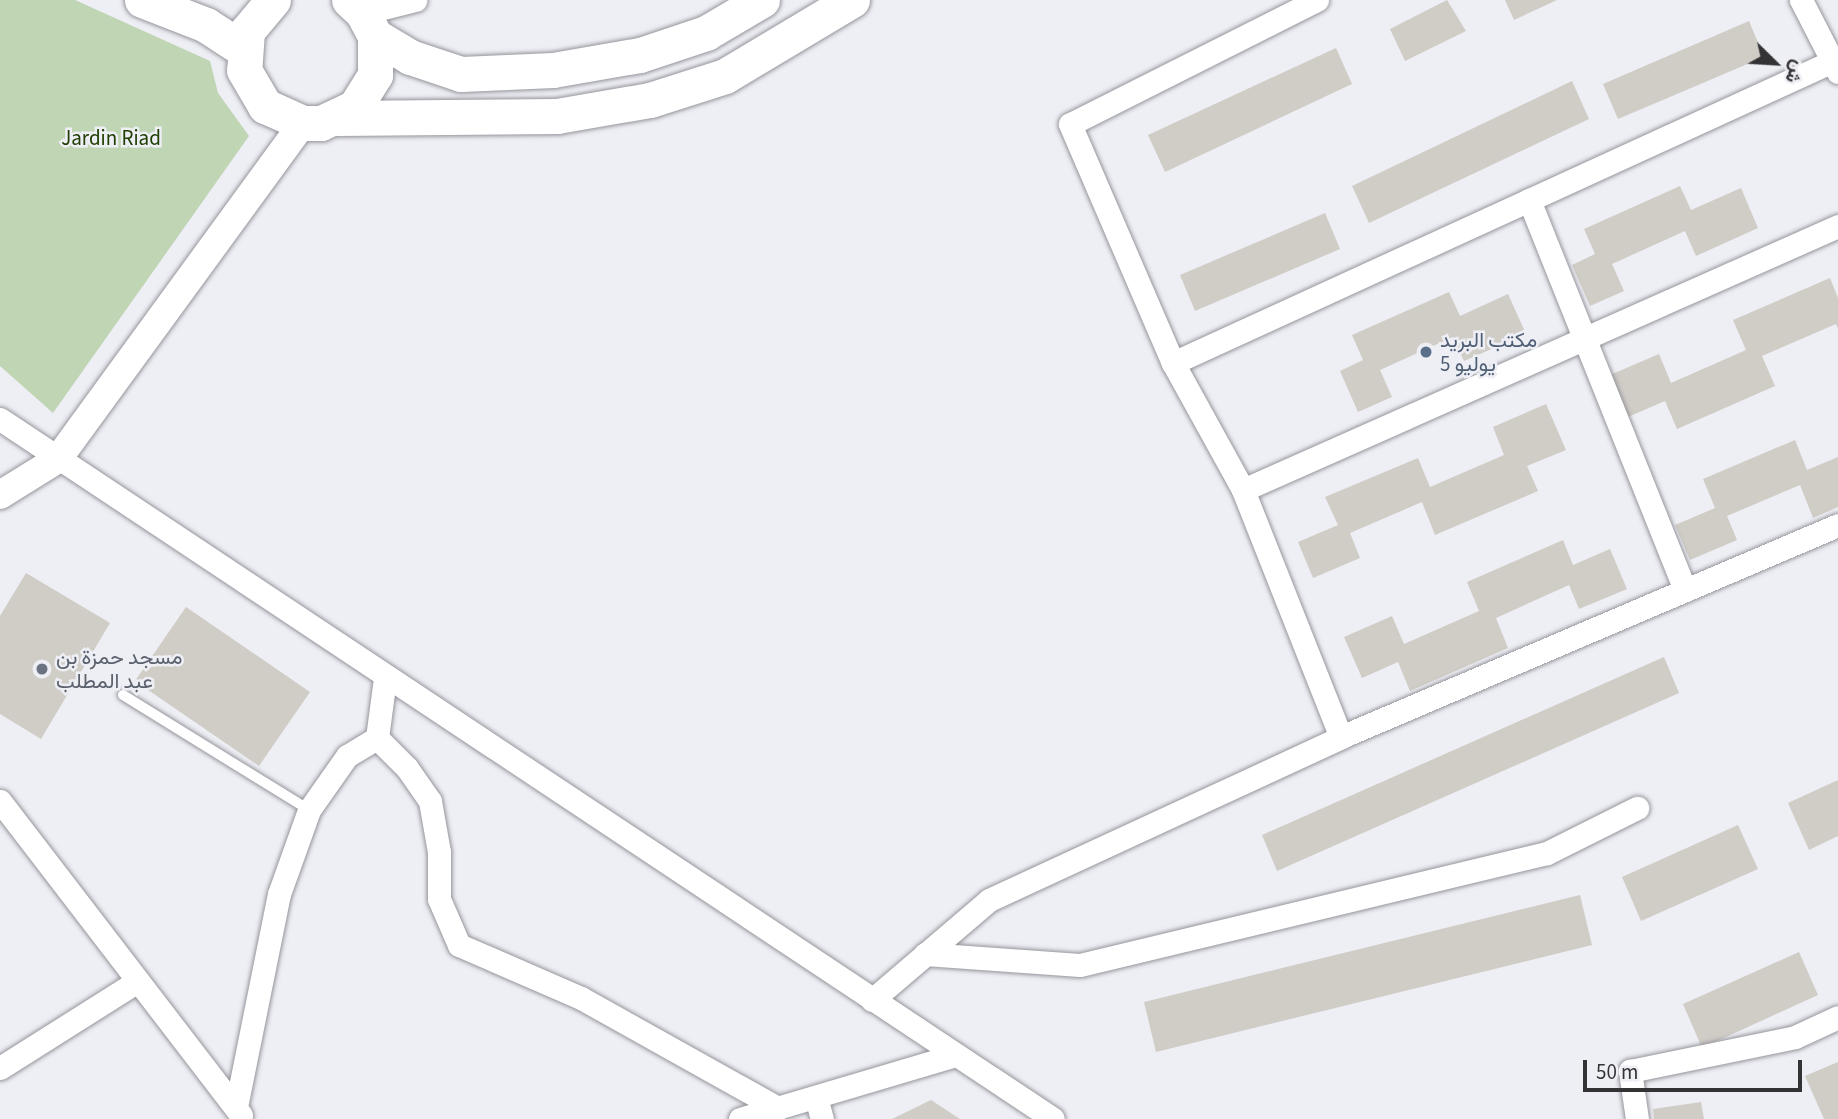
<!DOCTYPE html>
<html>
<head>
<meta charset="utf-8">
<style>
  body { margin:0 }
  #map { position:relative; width:1838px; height:1119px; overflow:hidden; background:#eeeef5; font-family:"Source Sans 3",Vazirmatn,sans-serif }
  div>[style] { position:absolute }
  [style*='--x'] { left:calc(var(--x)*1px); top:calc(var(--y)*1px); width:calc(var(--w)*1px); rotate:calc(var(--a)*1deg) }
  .green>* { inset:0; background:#c0d5b3 }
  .building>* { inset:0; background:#d0ccc6 }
  .roads { filter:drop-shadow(0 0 2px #95959c) drop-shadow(0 0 2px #95959c) }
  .service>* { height:10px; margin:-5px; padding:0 5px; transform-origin:5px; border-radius:5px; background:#fff }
  .minor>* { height:23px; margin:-11.5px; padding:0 11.5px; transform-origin:11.5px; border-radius:11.5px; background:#fff }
  .tertiary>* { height:28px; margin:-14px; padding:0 14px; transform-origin:14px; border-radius:14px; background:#fff }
  .primary>* { height:35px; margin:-17.5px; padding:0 17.5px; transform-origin:17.5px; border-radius:17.5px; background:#fff }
  .dots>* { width:19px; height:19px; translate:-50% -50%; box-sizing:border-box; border:4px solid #eeeef5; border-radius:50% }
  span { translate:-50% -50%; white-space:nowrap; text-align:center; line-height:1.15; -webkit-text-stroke:5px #eeeef5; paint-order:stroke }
  .park-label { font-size:21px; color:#203f03 }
  .service-label { font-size:21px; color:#4e5e75 }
  .left { translate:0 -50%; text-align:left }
  .worship-label { font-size:21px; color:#5b616d }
  .north { position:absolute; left:1740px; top:28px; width:70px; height:70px; -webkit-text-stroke:5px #eeeef5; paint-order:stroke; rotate:114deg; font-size:19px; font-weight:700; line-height:28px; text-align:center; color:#333335 }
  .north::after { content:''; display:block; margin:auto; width:24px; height:32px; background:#333335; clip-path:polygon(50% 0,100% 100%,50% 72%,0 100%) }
  .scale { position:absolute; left:1583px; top:1060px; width:219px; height:32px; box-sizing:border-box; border:4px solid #333335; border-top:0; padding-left:9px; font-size:21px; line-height:24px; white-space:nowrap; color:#333335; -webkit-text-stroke:5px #eeeef5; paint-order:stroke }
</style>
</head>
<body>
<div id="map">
  <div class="green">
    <i style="clip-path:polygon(0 0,75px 0,210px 61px,218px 93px,249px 136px,53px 413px,0 366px)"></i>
  </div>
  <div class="building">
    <i style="clip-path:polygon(1447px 0,1466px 31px,1405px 61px,1390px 29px)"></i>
    <i style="clip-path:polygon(1505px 0,1557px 0,1514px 20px)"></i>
    <i style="clip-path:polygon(1749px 21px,1764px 57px,1618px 119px,1603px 84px)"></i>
    <i style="clip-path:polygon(1336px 48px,1352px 84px,1165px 172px,1148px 135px)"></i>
    <i style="clip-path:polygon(1572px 81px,1589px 119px,1369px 223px,1352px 186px)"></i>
    <i style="clip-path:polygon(1680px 186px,1691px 210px,1741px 188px,1758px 228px,1696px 256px,1685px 231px,1612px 264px,1624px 291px,1590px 306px,1572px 265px,1595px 254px,1584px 229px)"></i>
    <i style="clip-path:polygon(1325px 213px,1340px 249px,1195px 311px,1180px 275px)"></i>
    <i style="clip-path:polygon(1830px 278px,1838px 298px,1838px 329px,1836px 324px,1762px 356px,1775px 386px,1677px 429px,1665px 401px,1628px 417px,1610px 375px,1659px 354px,1671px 383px,1746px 350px,1733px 320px)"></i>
    <i style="clip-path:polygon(1449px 292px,1460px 316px,1508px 294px,1526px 334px,1464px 361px,1453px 337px,1380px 370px,1392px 397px,1358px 412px,1340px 371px,1363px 360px,1352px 335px)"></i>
    <i style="clip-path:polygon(1546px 404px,1566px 450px,1527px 466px,1538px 491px,1435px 535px,1422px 502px,1350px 533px,1360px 558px,1313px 578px,1298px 542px,1338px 525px,1325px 497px,1418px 458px,1430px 487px,1504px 455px,1493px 427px)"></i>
    <i style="clip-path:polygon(1795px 440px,1807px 470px,1838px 457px,1838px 507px,1813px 518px,1800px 485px,1727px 516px,1737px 540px,1690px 560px,1675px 525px,1715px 508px,1703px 479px)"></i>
    <i style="clip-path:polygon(1563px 540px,1573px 565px,1610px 549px,1627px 589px,1579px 609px,1569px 585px,1496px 618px,1508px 648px,1410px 691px,1398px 662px,1362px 678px,1344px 637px,1392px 616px,1404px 644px,1479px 611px,1467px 582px)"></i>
    <i style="clip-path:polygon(26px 573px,110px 623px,41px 739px,0 714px,0 616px)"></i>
    <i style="clip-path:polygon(186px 607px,310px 692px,259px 766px,135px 681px)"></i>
    <i style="clip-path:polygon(1664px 657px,1679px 693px,1277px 871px,1262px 835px)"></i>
    <i style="clip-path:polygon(1838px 780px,1838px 836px,1809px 850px,1788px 803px)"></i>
    <i style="clip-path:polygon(1738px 825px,1758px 869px,1641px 921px,1622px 877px)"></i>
    <i style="clip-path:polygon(1580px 895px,1592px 945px,1156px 1052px,1144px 1002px)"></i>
    <i style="clip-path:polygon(1799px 952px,1818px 995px,1702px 1048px,1683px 1004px)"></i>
    <i style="clip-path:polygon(1838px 1062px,1838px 1119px,1824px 1119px,1805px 1076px)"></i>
    <i style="clip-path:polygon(931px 1100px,960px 1119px,892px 1119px)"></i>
    <i style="clip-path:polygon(1701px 1102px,1704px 1119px,1654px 1119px,1653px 1109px)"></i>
  </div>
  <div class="roads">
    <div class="service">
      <i style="--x:123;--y:695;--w:219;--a:31.7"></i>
    </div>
    <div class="minor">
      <i style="--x:1317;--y:0;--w:276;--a:153.3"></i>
      <i style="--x:1070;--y:124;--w:260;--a:66.7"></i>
      <i style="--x:1173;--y:363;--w:145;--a:61.1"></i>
      <i style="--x:1243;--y:490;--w:266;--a:68.4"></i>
      <i style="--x:1801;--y:0;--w:81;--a:62.8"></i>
      <i style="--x:363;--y:13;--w:54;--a:-14"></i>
      <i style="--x:1529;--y:200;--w:418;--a:68.2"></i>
      <i style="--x:1173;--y:363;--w:726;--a:-24.59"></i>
      <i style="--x:0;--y:419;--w:1264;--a:33.61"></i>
      <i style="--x:1243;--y:490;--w:651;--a:-23.93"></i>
      <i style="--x:385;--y:678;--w:61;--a:97.6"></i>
      <i style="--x:377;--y:738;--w:42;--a:45"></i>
      <i style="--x:407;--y:768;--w:40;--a:55.1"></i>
      <i style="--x:430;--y:801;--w:52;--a:80"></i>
      <i style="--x:439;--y:852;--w:47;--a:90"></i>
      <i style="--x:439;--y:899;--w:50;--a:66.5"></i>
      <i style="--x:459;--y:945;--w:133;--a:23.5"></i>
      <i style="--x:581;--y:998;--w:226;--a:29.2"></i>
      <i style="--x:0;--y:801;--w:396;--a:52.5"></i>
      <i style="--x:925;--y:954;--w:155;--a:4.1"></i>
      <i style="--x:1080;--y:965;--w:480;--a:-13.5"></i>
      <i style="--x:1547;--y:853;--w:101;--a:-26.6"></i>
      <i style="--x:872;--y:1000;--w:154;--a:-40.5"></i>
      <i style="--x:989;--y:900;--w:388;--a:-24.8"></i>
      <i style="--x:1341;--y:737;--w:540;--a:-23.1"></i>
      <i style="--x:0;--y:1068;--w:161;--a:-32.3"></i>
      <i style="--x:816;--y:1097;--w:23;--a:75"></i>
      <i style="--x:236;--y:1107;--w:217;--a:-78.6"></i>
      <i style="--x:279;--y:894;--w:89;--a:-70.3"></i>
      <i style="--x:309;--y:810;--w:66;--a:-54.9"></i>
      <i style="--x:347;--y:756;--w:35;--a:-31"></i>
      <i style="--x:740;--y:1119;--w:225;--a:-16.5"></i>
      <i style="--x:1637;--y:1119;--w:49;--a:-98.3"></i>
      <i style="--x:1630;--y:1071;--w:168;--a:-11.6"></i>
      <i style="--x:1795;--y:1037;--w:47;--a:-24.9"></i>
    </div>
    <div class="tertiary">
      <i style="--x:0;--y:495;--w:68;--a:-31.8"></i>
      <i style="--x:58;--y:459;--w:416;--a:-53.9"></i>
    </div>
    <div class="primary">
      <i style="--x:142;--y:0;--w:69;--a:21.3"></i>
      <i style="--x:206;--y:25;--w:44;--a:33"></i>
      <i style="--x:273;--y:0;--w:40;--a:130"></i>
      <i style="--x:247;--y:31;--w:39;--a:94"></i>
      <i style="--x:244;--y:70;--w:42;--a:59.7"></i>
      <i style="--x:265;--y:106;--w:42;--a:24.1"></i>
      <i style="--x:303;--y:123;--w:18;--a:0"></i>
      <i style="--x:321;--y:123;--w:38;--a:-25"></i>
      <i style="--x:355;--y:107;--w:38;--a:-58"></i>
      <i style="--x:375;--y:75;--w:39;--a:-90"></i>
      <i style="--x:375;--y:36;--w:26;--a:-118"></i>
      <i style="--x:363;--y:13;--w:19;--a:-137"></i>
      <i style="--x:375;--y:36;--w:41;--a:31"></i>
      <i style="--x:410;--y:57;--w:54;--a:18.4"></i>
      <i style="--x:461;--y:74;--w:92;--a:-2.5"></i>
      <i style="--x:553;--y:70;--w:88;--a:-9.8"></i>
      <i style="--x:640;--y:55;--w:70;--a:-18.4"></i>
      <i style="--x:706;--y:33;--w:65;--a:-30.5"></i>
      <i style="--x:338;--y:118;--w:219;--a:-0.5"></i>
      <i style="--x:557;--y:116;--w:94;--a:-9.8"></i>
      <i style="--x:650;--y:100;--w:79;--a:-17.7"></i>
      <i style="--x:725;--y:76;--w:148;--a:-30.9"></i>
    </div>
  </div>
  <div class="dots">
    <i style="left:1426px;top:352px;background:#5c6f8a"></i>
    <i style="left:42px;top:669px;background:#6b7280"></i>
  </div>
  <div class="park-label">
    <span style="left:111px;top:138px">Jardin Riad</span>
  </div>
  <div class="service-label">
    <span class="left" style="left:1440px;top:352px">مكتب البريد<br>5 يوليو</span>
  </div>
  <div class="worship-label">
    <span class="left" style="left:56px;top:669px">مسجد حمزة بن<br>عبد المطلب</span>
  </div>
  <div class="north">ش</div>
  <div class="scale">50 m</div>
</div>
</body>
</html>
